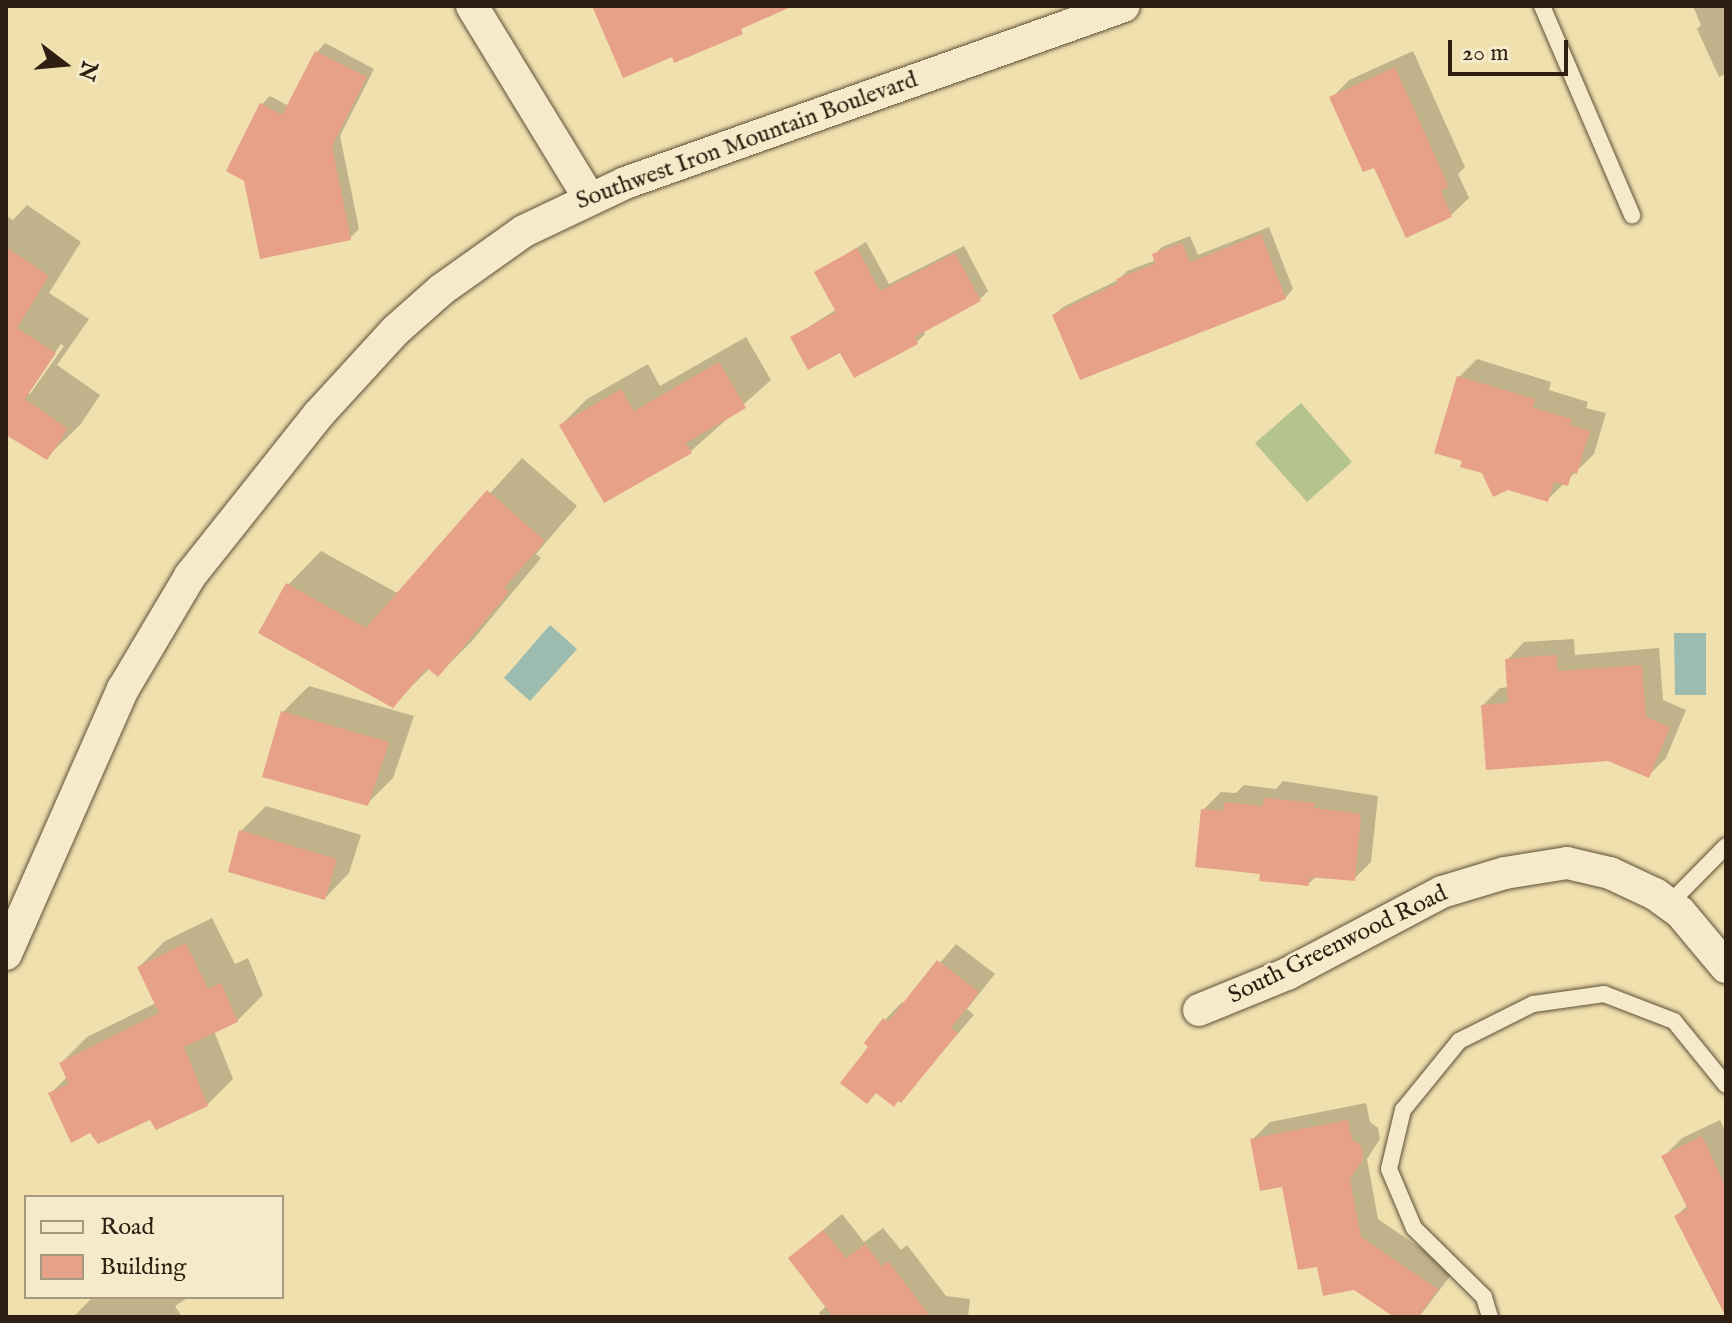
<!DOCTYPE html>
<html>
<head>
<meta charset="utf-8">
<style>
  body { margin:0 }
  #map { position:relative; width:1732px; height:1323px; overflow:hidden; background:#f0e0ae; font-family:"IM FELL English",serif }
  div>[style] { position:absolute }
  [style*='--x'] { left:calc(var(--x)*1px); top:calc(var(--y)*1px); width:calc(var(--w)*1px); rotate:calc(var(--a)*1deg) }
  .green>* { inset:0; background:#b5c38e }
  .water>* { inset:0; background:#9bbcaf }
  .shadow>* { inset:0; background:#0003 }
  .building>* { inset:0; background:#e7a188 }
  .roads { filter:drop-shadow(0 0 2px #5e4f39) drop-shadow(0 0 2px #5e4f39) }
  .lane>* { height:16px; margin:-8px; padding:0 8px; transform-origin:8px; border-radius:8px; background:#f5ebca }
  .street>* { height:32px; margin:-16px; padding:0 16px; transform-origin:16px; border-radius:16px; background:#f5ebca }
  span { translate:-50% -50%; white-space:nowrap; text-align:center; line-height:1.15; -webkit-text-stroke:6px #f5ebca; paint-order:stroke }
  .street-label { font-size:24px; color:#2e1f12 }
  .frame { position:absolute; inset:0; border:8px solid #2e1f12; pointer-events:none }
  .legend { position:absolute; left:24px; top:1195px; width:260px; height:104px; box-sizing:border-box; background:#f5ebca; border:2px solid #a59980; margin:0; padding:10px 14px; list-style:none; font-size:24px; color:#2e1f12 }
  .legend li { display:flex; align-items:center; gap:16px; height:40px }
  .legend b { width:40px; border:2px solid #a59980 }
  .north { position:absolute; left:24px; top:24px; width:80px; height:80px; -webkit-text-stroke:6px #f5ebca; paint-order:stroke; rotate:106deg; font-size:22px; font-weight:700; line-height:32px; text-align:center; color:#2e1f12 }
  .north::after { content:''; display:block; margin:auto; width:28px; height:36px; background:#2e1f12; clip-path:polygon(50% 0,100% 100%,50% 72%,0 100%) }
  .scale { position:absolute; left:1448px; top:40px; width:120px; height:36px; box-sizing:border-box; border:4px solid #2e1f12; border-top:0; padding-left:10px; font-size:24px; line-height:28px; white-space:nowrap; color:#2e1f12; -webkit-text-stroke:6px #f5ebca; paint-order:stroke }
</style>
</head>
<body>
<div id="map">
  <div class="green">
    <i style="clip-path:polygon(1301px 403px,1352px 462px,1307px 502px,1255px 443px)"></i>
  </div>
  <div class="water">
    <i style="clip-path:polygon(550px 625px,577px 649px,530px 701px,504px 678px)"></i>
    <i style="clip-path:polygon(1674px 633px,1706px 633px,1706px 695px,1675px 695px)"></i>
  </div>
  <div class="shadow">
    <i style="clip-path:polygon(1693px 6px,1726px 6px,1726px 74px,1719px 77px,1697px 29px,1701px 25px)"></i>
    <i style="clip-path:polygon(325px 43px,374px 69px,340px 136px,359px 229px,350px 238px,262px 104px,270px 96px,289px 106px,317px 52px)"></i>
    <i style="clip-path:polygon(1413px 51px,1465px 167px,1458px 174px,1469px 198px,1451px 215px,1375px 165px,1332px 98px,1349px 80px)"></i>
    <i style="clip-path:polygon(evenodd,27px 205px,81px 242px,49px 293px,89px 319px,57px 365px,100px 395px,81px 424px,47px 457px,6px 432px,6px 216px,13px 220px,27px 205px,61px 344px,64px 346px,30px 394px,25px 394px,61px 344px)"></i>
    <i style="clip-path:polygon(1269px 227px,1293px 289px,1285px 298px,1054px 315px,1063px 307px,1118px 280px,1127px 271px,1156px 260px,1154px 255px,1162px 247px,1190px 236px,1198px 255px)"></i>
    <i style="clip-path:polygon(866px 242px,889px 284px,964px 246px,988px 291px,980px 299px,923px 330px,925px 334px,917px 342px,841px 351px,793px 337px,837px 309px,817px 272px)"></i>
    <i style="clip-path:polygon(746px 337px,771px 380px,691px 451px,561px 425px,587px 399px,648px 364px,660px 386px)"></i>
    <i style="clip-path:polygon(1477px 359px,1551px 382px,1549px 390px,1588px 402px,1586px 408px,1606px 413px,1594px 454px,1547px 500px,1459px 377px)"></i>
    <i style="clip-path:polygon(522px 458px,577px 506px,536px 554px,541px 558px,472px 641px,438px 675px,430px 668px,392px 706px,288px 585px,321px 551px,399px 594px)"></i>
    <i style="clip-path:polygon(1574px 639px,1575px 655px,1659px 648px,1663px 700px,1686px 710px,1666px 758px,1648px 776px,1483px 705px,1500px 688px,1509px 687px,1507px 660px,1524px 642px)"></i>
    <i style="clip-path:polygon(309px 686px,414px 716px,393px 778px,367px 804px,283px 712px)"></i>
    <i style="clip-path:polygon(1283px 781px,1378px 796px,1371px 862px,1354px 879px,1317px 876px,1308px 884px,1262px 872px,1203px 810px,1221px 792px,1236px 793px,1244px 785px,1276px 789px)"></i>
    <i style="clip-path:polygon(266px 806px,361px 835px,349px 873px,325px 898px,241px 831px)"></i>
    <i style="clip-path:polygon(212px 918px,235px 964px,248px 958px,263px 995px,237px 1021px,214px 1031px,233px 1079px,207px 1105px,91px 1130px,50px 1094px,68px 1076px,61px 1063px,87px 1037px,156px 1003px,139px 967px,165px 941px)"></i>
    <i style="clip-path:polygon(956px 944px,995px 974px,967px 1009px,974px 1015px,900px 1100px,871px 1046px,885px 1020px,902px 1002px,905px 1004px)"></i>
    <i style="clip-path:polygon(1366px 1103px,1370px 1122px,1378px 1128px,1380px 1139px,1367px 1159px,1378px 1219px,1454px 1271px,1419px 1317px,1397px 1317px,1319px 1264px,1283px 1184px,1252px 1140px,1270px 1122px)"></i>
    <i style="clip-path:polygon(1720px 1120px,1726px 1133px,1726px 1317px,1676px 1216px,1688px 1205px,1664px 1156px,1682px 1138px)"></i>
    <i style="clip-path:polygon(842px 1214px,864px 1242px,883px 1228px,901px 1250px,907px 1245px,946px 1296px,970px 1299px,968px 1317px,822px 1317px,819px 1313px,827px 1305px,790px 1258px)"></i>
    <i style="clip-path:polygon(93px 1297px,189px 1297px,175px 1306px,182px 1317px,73px 1317px)"></i>
  </div>
  <div class="building">
    <i style="clip-path:polygon(592px 6px,793px 6px,741px 29px,743px 34px,674px 63px,672px 57px,623px 78px)"></i>
    <i style="clip-path:polygon(315px 51px,367px 77px,332px 146px,351px 240px,260px 259px,244px 181px,226px 171px,260px 103px,282px 115px)"></i>
    <i style="clip-path:polygon(1395px 67px,1449px 187px,1441px 190px,1452px 217px,1406px 238px,1374px 168px,1363px 172px,1329px 97px)"></i>
    <i style="clip-path:polygon(1261px 234px,1286px 299px,1080px 380px,1052px 315px,1118px 283px,1116px 279px,1155px 264px,1152px 254px,1182px 243px,1190px 262px)"></i>
    <i style="clip-path:polygon(6px 247px,49px 276px,17px 328px,56px 353px,25px 399px,68px 429px,47px 460px,6px 435px)"></i>
    <i style="clip-path:polygon(857px 248px,880px 291px,955px 253px,981px 301px,915px 337px,918px 344px,854px 378px,840px 353px,808px 370px,790px 337px,836px 312px,814px 272px)"></i>
    <i style="clip-path:polygon(719px 362px,746px 408px,686px 443px,692px 453px,604px 503px,559px 425px,621px 389px,634px 411px)"></i>
    <i style="clip-path:polygon(1457px 376px,1535px 399px,1533px 408px,1572px 419px,1570px 425px,1590px 431px,1577px 474px,1572px 472px,1568px 486px,1554px 482px,1548px 502px,1508px 490px,1493px 497px,1482px 473px,1460px 467px,1462px 461px,1434px 453px)"></i>
    <i style="clip-path:polygon(487px 490px,545px 541px,504px 588px,509px 592px,438px 677px,427px 668px,393px 708px,258px 633px,286px 583px,366px 628px)"></i>
    <i style="clip-path:polygon(1556px 655px,1558px 671px,1642px 665px,1646px 717px,1670px 727px,1649px 778px,1608px 761px,1486px 770px,1481px 705px,1508px 703px,1505px 659px)"></i>
    <i style="clip-path:polygon(281px 711px,389px 742px,368px 806px,262px 777px)"></i>
    <i style="clip-path:polygon(1264px 798px,1315px 803px,1314px 808px,1361px 814px,1355px 881px,1309px 877px,1309px 886px,1259px 881px,1260px 874px,1195px 867px,1201px 809px,1223px 811px,1224px 802px,1263px 806px)"></i>
    <i style="clip-path:polygon(239px 830px,337px 859px,325px 900px,228px 872px)"></i>
    <i style="clip-path:polygon(186px 943px,208px 989px,221px 983px,238px 1022px,184px 1047px,208px 1106px,156px 1130px,150px 1120px,98px 1144px,90px 1133px,71px 1143px,48px 1093px,69px 1084px,59px 1063px,159px 1013px,137px 967px)"></i>
    <i style="clip-path:polygon(937px 960px,979px 992px,951px 1028px,958px 1033px,901px 1103px,898px 1101px,894px 1107px,876px 1093px,867px 1104px,840px 1083px,868px 1047px,864px 1043px,883px 1018px,888px 1022px)"></i>
    <i style="clip-path:polygon(1348px 1120px,1352px 1140px,1361px 1145px,1363px 1159px,1350px 1179px,1361px 1237px,1438px 1289px,1418px 1317px,1394px 1317px,1354px 1290px,1323px 1296px,1317px 1267px,1298px 1270px,1282px 1187px,1260px 1191px,1250px 1139px)"></i>
    <i style="clip-path:polygon(1702px 1136px,1726px 1187px,1726px 1317px,1674px 1216px,1688px 1209px,1661px 1156px)"></i>
    <i style="clip-path:polygon(823px 1230px,846px 1258px,865px 1244px,882px 1266px,888px 1261px,931px 1317px,833px 1317px,788px 1258px)"></i>
  </div>
  <div class="roads">
    <div class="lane">
      <i style="--x:1542;--y:6;--w:228;--a:66.7"></i>
      <i style="--x:1669;--y:904;--w:81;--a:-45.5"></i>
      <i style="--x:1490;--y:1317;--w:21;--a:-107"></i>
      <i style="--x:1484;--y:1297;--w:98;--a:-135.4"></i>
      <i style="--x:1414;--y:1228;--w:64;--a:-113"></i>
      <i style="--x:1389;--y:1169;--w:61;--a:-76.7"></i>
      <i style="--x:1403;--y:1110;--w:89;--a:-50.9"></i>
      <i style="--x:1459;--y:1041;--w:83;--a:-26.6"></i>
      <i style="--x:1533;--y:1004;--w:72;--a:-8"></i>
      <i style="--x:1604;--y:994;--w:75;--a:21.1"></i>
      <i style="--x:1674;--y:1021;--w:82;--a:50.9"></i>
    </div>
    <div class="street">
      <i style="--x:472;--y:6;--w:226;--a:58.6"></i>
      <i style="--x:6;--y:954;--w:290;--a:-66.2"></i>
      <i style="--x:123;--y:689;--w:131;--a:-59.3"></i>
      <i style="--x:190;--y:576;--w:206;--a:-51.5"></i>
      <i style="--x:318;--y:415;--w:115;--a:-47.5"></i>
      <i style="--x:396;--y:330;--w:60;--a:-41.6"></i>
      <i style="--x:441;--y:290;--w:102;--a:-35.4"></i>
      <i style="--x:524;--y:231;--w:112;--a:-25.4"></i>
      <i style="--x:625;--y:183;--w:529;--a:-19.53"></i>
      <i style="--x:1199;--y:1010;--w:95;--a:-22.2"></i>
      <i style="--x:1287;--y:974;--w:175;--a:-27.9"></i>
      <i style="--x:1442;--y:892;--w:66;--a:-16.8"></i>
      <i style="--x:1505;--y:873;--w:63;--a:-9.2"></i>
      <i style="--x:1567;--y:863;--w:44;--a:13.1"></i>
      <i style="--x:1610;--y:873;--w:50;--a:25"></i>
      <i style="--x:1655;--y:894;--w:31;--a:36"></i>
      <i style="--x:1680;--y:912;--w:72;--a:50.1"></i>
    </div>
  </div>
  <div class="street-label">
    <span style="left:747px;top:141px;rotate:-20deg">Southwest Iron Mountain Boulevard</span>
    <span style="left:1338px;top:945px;rotate:-26deg">South Greenwood Road</span>
  </div>
  <div class="frame"></div>
  <ul class="legend">
  <li><b style="height:10px;background:#f5ebca"></b>Road</li>
  <li><b style="height:22px;background:#e7a188"></b>Building</li>
  </ul>
  <div class="north">N</div>
  <div class="scale">20 m</div>
</div>
</body>
</html>
